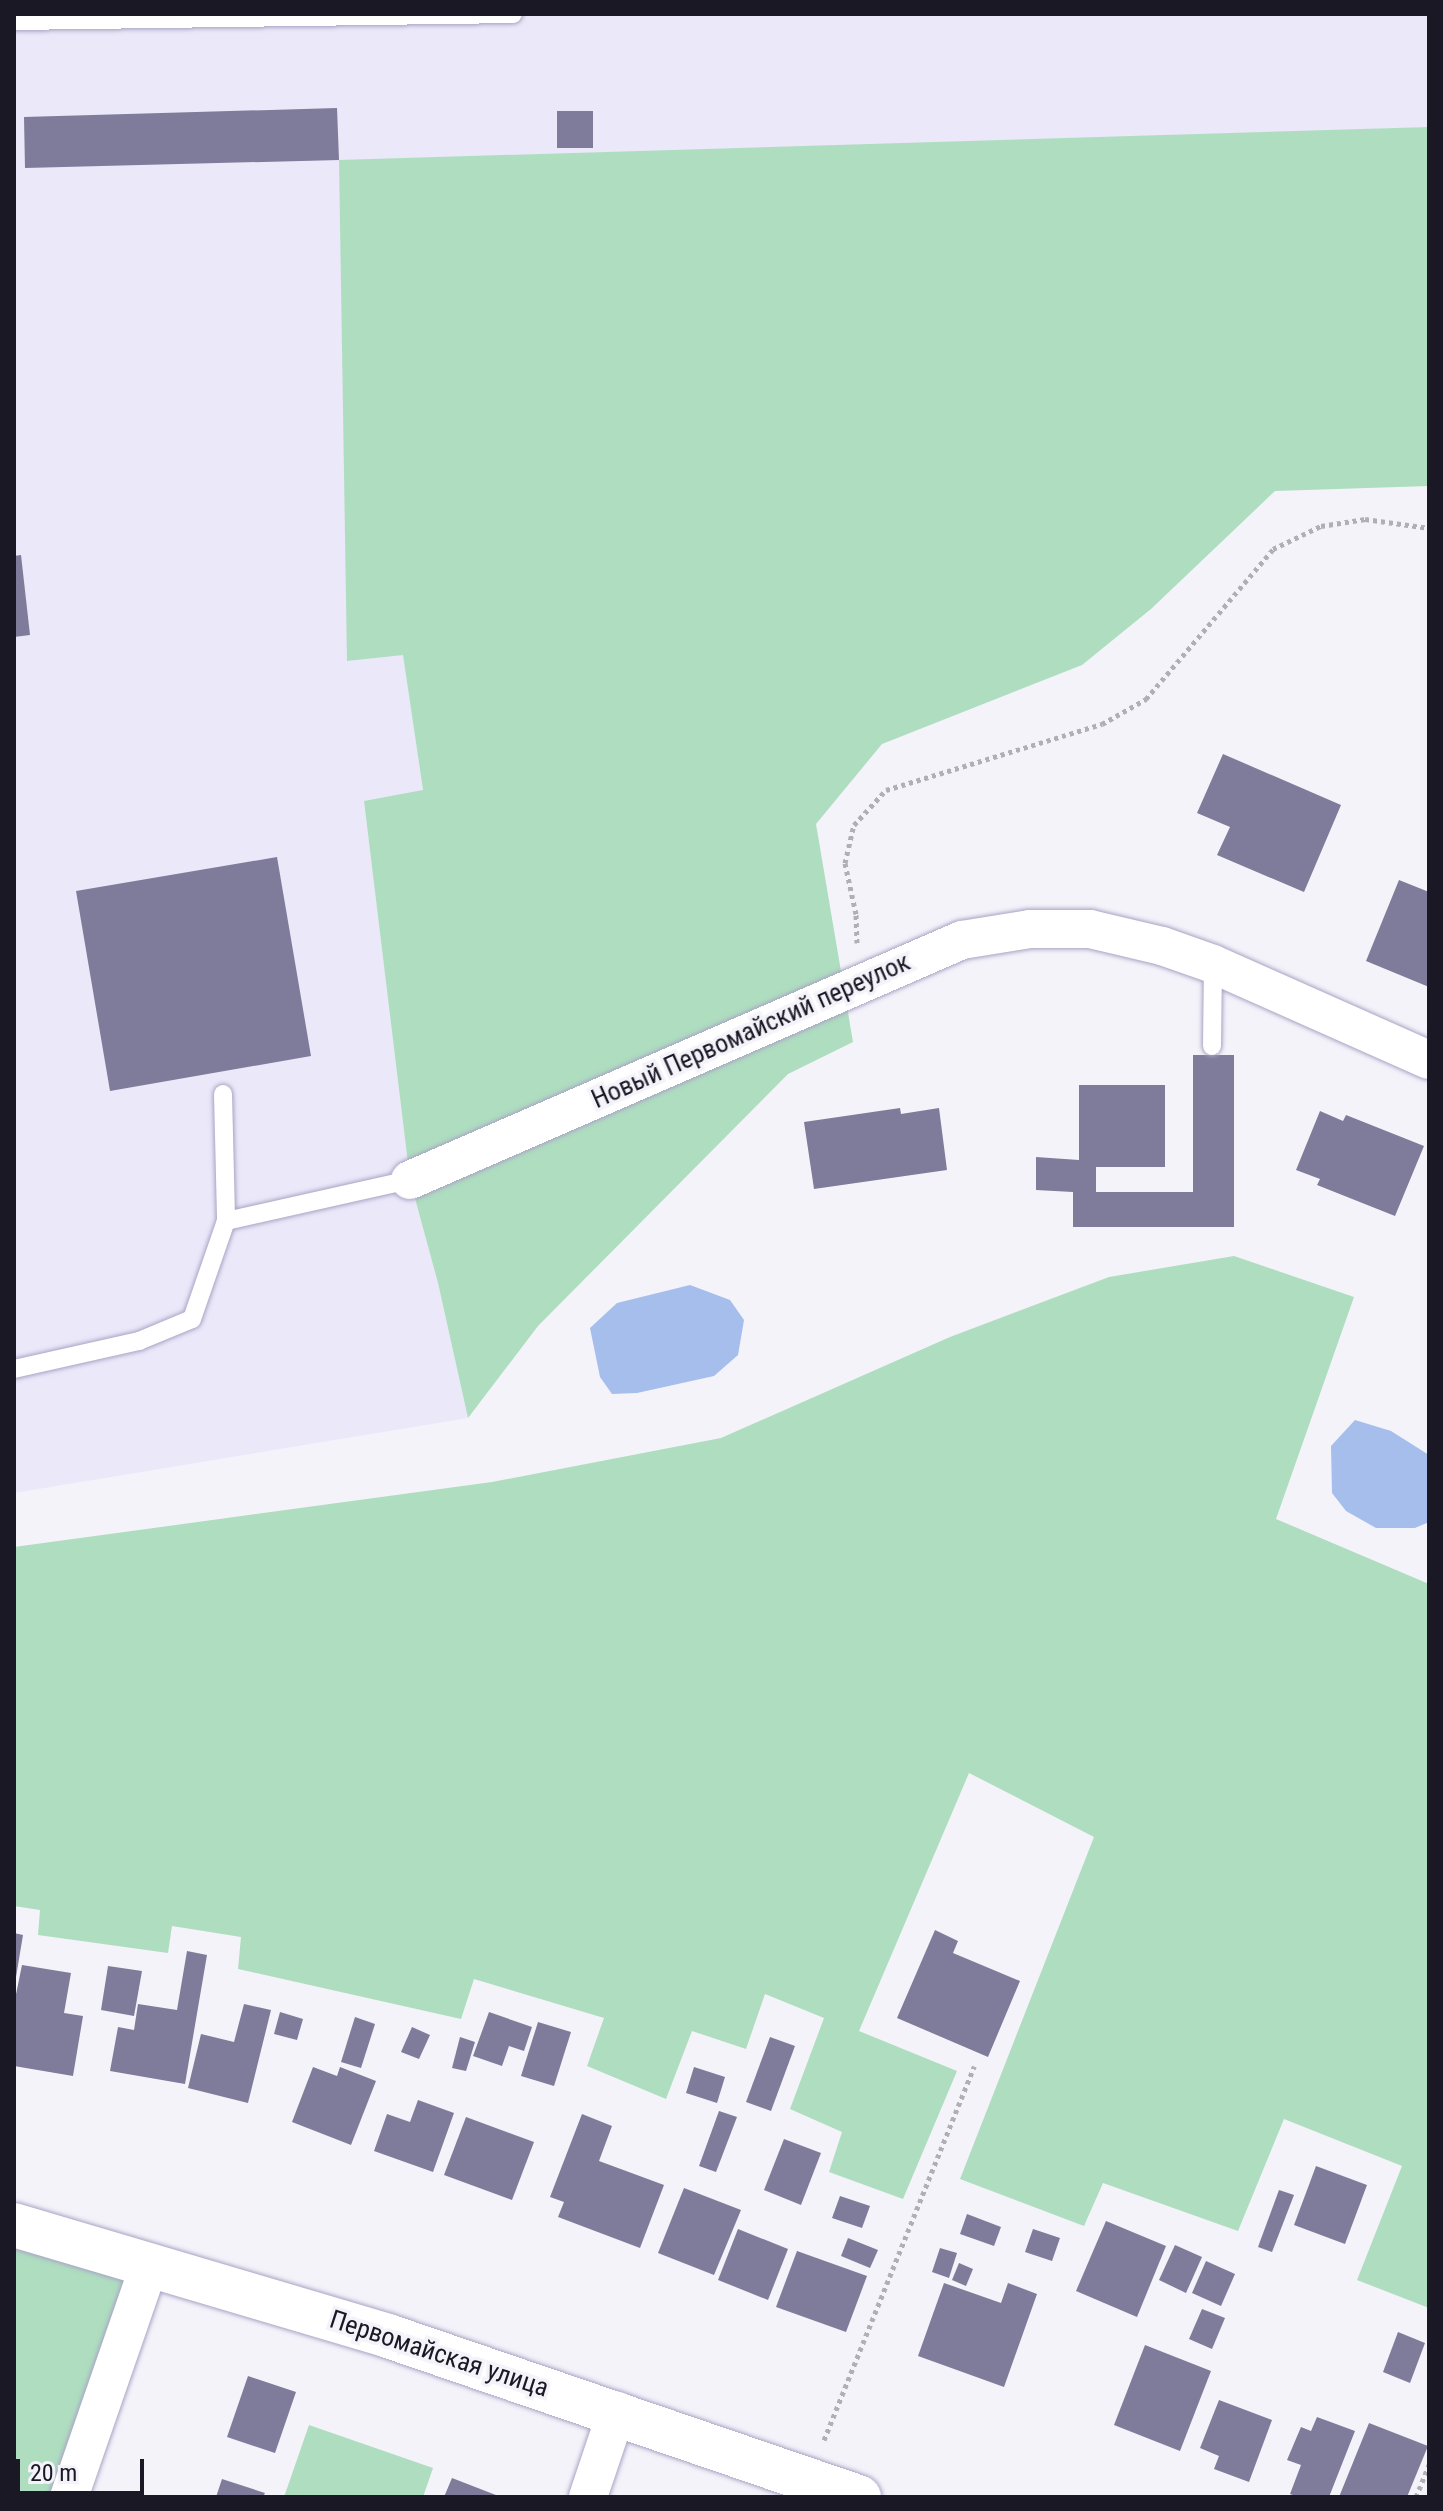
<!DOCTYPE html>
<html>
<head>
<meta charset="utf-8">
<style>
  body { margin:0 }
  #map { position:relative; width:1443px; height:2511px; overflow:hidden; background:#f4f3fa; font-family:"Roboto Condensed",sans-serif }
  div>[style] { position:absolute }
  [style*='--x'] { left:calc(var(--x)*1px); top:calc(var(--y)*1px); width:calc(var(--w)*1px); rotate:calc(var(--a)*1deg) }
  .built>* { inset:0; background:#eae8f9 }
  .green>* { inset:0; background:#afddc0 }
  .water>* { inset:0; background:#a5beec }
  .building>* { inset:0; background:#7f7b9a }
  .path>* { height:5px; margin-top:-2.5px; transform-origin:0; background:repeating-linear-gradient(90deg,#b0aeb7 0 4px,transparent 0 8px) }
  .roads { filter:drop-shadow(0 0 2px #a8a4c4) drop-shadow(0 0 2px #a8a4c4) }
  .lane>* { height:18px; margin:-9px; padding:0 9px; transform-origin:9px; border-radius:9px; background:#fff }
  .street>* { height:38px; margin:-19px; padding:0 19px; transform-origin:19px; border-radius:19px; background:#fff }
  .secondary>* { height:44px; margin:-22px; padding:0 22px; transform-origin:22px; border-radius:22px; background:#fff }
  span { translate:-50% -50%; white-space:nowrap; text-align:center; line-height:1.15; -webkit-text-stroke:7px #f4f3fa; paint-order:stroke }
  .street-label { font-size:26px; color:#1a1824 }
  .frame { position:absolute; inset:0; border:16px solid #1a1824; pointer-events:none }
  .scale { position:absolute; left:16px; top:2459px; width:128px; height:36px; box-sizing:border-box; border:4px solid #1a1824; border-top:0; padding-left:10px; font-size:24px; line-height:28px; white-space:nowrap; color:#1a1824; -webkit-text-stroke:6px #f4f3fa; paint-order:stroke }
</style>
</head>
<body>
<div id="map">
  <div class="built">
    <i style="clip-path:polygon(14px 14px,1429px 14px,1429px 127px,1137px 138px,347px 661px,403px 654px,423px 791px,364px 801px,410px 1180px,438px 1283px,468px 1418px,14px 1493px)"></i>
  </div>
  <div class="green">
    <i style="clip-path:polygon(1429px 127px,1429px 486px,1275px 491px,1151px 609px,1082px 665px,882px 744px,816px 824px,853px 1042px,788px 1074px,538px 1326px,468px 1418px,438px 1283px,410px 1180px,364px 801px,423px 790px,403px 655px,347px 661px,339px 160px)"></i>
    <i style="clip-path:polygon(1234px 1256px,1354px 1297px,1276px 1519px,1429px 1584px,1429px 2308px,1357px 2280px,1402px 2166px,1284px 2119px,1238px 2231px,1103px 2183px,1084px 2226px,960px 2179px,1094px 1837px,969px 1773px,859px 2031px,957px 2071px,903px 2199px,829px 2172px,842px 2132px,790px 2109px,824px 2018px,765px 1994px,746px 2049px,692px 2031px,666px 2099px,587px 2066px,604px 2018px,474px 1979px,461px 2019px,238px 1969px,241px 1937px,172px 1926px,168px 1953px,38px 1935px,40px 1910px,14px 1906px,14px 1547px,492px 1482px,721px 1438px,950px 1337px,1109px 1277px)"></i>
    <i style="clip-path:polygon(14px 2243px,131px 2280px,53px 2497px,14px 2497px)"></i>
    <i style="clip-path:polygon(309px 2425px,433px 2468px,423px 2497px,284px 2497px)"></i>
  </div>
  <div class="water">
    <i style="clip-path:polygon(690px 1285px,730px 1300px,744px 1320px,738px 1355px,714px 1376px,637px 1393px,612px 1394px,600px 1377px,590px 1328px,617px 1303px)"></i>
    <i style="clip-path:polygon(1355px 1420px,1391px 1431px,1429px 1455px,1429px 1522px,1415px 1528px,1376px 1528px,1346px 1511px,1332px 1493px,1331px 1446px)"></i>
  </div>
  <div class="building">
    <i style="clip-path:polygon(337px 108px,339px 160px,25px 168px,24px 117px)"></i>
    <i style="clip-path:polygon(557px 111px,593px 111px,593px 148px,557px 148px)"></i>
    <i style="clip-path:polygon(21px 555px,30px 635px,14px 637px,14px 556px)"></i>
    <i style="clip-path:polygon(1223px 754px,1341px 805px,1304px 892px,1217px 855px,1230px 827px,1197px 813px)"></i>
    <i style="clip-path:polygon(277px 857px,311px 1056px,110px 1091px,76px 891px)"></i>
    <i style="clip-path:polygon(1399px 880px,1429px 892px,1429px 987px,1366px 961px)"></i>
    <i style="clip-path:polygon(1193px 1055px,1234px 1055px,1234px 1227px,1073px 1227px,1073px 1192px,1036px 1190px,1036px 1157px,1079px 1160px,1079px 1085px,1165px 1085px,1165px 1167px,1096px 1167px,1096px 1192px,1193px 1192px)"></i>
    <i style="clip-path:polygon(900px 1108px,901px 1114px,939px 1108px,947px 1170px,814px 1189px,804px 1122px)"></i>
    <i style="clip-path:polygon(1320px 1111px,1343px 1121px,1346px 1115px,1424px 1146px,1395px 1216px,1317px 1185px,1320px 1179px,1296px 1170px)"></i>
    <i style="clip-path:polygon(935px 1930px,958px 1941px,953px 1953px,1020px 1981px,988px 2057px,897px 2018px)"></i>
    <i style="clip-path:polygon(14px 1933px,23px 1935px,16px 1977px,14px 1977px)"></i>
    <i style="clip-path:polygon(187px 1951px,207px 1955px,185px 2084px,110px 2071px,118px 2027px,134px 2030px,138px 2004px,177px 2010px)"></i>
    <i style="clip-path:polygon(22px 1965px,71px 1973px,64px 2013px,83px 2016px,73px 2076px,14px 2066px,14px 2004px)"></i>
    <i style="clip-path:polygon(108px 1966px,142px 1971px,134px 2016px,101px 2010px)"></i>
    <i style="clip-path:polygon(244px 2004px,271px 2010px,248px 2103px,188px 2088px,201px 2034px,234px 2042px)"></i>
    <i style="clip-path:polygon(280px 2012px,303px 2019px,297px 2040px,274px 2034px)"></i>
    <i style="clip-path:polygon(489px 2012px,532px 2027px,524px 2051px,509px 2046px,502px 2066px,473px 2056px)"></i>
    <i style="clip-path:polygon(355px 2017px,375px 2024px,361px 2068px,341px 2062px)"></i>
    <i style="clip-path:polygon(538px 2022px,571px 2032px,554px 2086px,521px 2076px)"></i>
    <i style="clip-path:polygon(412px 2027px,430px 2035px,419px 2059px,401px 2052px)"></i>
    <i style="clip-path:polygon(460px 2037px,475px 2042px,466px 2071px,452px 2068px)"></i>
    <i style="clip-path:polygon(770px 2037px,795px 2046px,771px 2111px,746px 2102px)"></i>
    <i style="clip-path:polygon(313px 2067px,337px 2076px,340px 2067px,376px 2081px,351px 2145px,292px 2122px)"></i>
    <i style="clip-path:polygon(694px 2067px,725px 2077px,717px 2103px,686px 2093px)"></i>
    <i style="clip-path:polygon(418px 2100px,454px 2113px,433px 2172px,374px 2151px,387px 2114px,410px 2122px)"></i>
    <i style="clip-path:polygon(719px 2111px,737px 2117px,716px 2172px,699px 2166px)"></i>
    <i style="clip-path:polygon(582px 2114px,612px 2126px,599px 2161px,664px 2185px,640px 2248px,558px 2217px,564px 2202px,550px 2197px)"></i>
    <i style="clip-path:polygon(466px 2117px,534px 2142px,512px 2200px,444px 2175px)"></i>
    <i style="clip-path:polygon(784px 2139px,821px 2153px,801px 2205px,764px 2190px)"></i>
    <i style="clip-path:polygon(1316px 2166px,1367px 2185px,1345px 2244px,1294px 2225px)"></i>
    <i style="clip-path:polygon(684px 2188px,741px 2210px,714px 2275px,658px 2253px)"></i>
    <i style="clip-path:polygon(1279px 2190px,1294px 2195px,1272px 2252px,1258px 2247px)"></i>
    <i style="clip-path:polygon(840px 2196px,870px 2206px,862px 2228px,832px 2218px)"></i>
    <i style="clip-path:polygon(967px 2214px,1001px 2227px,994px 2246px,960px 2234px)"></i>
    <i style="clip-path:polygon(1106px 2221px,1166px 2246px,1137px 2317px,1076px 2291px)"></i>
    <i style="clip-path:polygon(738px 2229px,788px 2249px,768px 2300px,718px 2280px)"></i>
    <i style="clip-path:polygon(1033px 2229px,1060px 2238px,1052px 2261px,1025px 2252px)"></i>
    <i style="clip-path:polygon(848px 2238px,878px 2250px,870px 2268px,841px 2256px)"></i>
    <i style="clip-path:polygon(1175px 2245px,1202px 2257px,1186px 2293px,1159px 2280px)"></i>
    <i style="clip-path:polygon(940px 2248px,957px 2253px,949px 2278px,932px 2272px)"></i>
    <i style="clip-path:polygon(797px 2251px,867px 2276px,846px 2332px,776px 2307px)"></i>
    <i style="clip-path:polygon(1206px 2261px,1235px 2274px,1221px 2306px,1192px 2293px)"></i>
    <i style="clip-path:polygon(959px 2263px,973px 2269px,966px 2286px,952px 2280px)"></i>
    <i style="clip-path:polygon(944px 2283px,1001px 2303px,1008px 2283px,1037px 2294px,1004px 2387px,918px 2356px)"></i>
    <i style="clip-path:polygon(1202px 2309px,1225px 2318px,1212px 2349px,1189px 2339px)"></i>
    <i style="clip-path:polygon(1398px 2332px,1425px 2343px,1410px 2383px,1383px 2372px)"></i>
    <i style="clip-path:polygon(1145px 2345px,1211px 2371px,1180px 2451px,1114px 2425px)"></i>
    <i style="clip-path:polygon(248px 2376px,296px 2392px,275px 2453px,227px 2437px)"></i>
    <i style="clip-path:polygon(1219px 2400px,1272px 2420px,1249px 2482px,1214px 2469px,1219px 2456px,1200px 2448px)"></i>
    <i style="clip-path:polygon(1317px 2417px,1355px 2431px,1329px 2497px,1298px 2497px,1290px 2494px,1301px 2465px,1287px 2460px,1301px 2427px,1311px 2431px)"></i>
    <i style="clip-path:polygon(1369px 2423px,1428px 2446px,1407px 2497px,1339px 2497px)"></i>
    <i style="clip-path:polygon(452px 2478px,501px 2497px,444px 2497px)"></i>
    <i style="clip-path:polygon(222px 2479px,265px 2493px,263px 2497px,216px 2497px)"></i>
  </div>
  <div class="path">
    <i style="--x:857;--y:943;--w:29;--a:-92"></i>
    <i style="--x:856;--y:914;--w:52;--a:-102.2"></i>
    <i style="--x:845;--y:863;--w:39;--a:-77"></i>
    <i style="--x:854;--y:825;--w:47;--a:-47.6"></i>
    <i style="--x:886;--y:790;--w:226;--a:-17"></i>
    <i style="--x:1102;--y:724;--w:51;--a:-29.6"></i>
    <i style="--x:1146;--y:699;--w:197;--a:-49.7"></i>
    <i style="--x:1273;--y:549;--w:53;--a:-25.6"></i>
    <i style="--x:1321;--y:526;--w:45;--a:-9"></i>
    <i style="--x:1365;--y:519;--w:65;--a:8"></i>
    <i style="--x:824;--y:2440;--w:403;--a:-68.1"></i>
    <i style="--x:1416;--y:2497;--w:35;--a:-68"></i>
  </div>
  <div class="roads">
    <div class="lane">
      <i style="--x:14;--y:21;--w:499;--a:-0.8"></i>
      <i style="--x:1212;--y:1046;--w:82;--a:-89.3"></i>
      <i style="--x:223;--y:1094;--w:127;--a:88.6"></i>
      <i style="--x:14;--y:1369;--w:128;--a:-12.6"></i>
      <i style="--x:139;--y:1341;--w:57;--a:-22.5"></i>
      <i style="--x:192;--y:1319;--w:104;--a:-70.9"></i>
      <i style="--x:226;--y:1221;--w:189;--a:-12.6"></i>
    </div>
    <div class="street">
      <i style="--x:410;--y:1180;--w:602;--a:-23.5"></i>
      <i style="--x:962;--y:940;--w:69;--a:-9.2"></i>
      <i style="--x:1030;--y:929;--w:60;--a:0"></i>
      <i style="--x:1090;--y:929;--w:74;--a:13.3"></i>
      <i style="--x:1162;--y:946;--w:54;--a:19.4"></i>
      <i style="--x:1213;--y:964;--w:236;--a:24"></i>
      <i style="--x:69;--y:2497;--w:244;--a:-70.9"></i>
      <i style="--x:588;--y:2497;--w:91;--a:-71.4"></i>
    </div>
    <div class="secondary">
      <i style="--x:14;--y:2225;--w:390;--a:16.5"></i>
      <i style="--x:388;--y:2336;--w:498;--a:18.9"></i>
    </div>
  </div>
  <div class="street-label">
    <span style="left:751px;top:1031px;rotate:-24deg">Новый Первомайский переулок</span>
    <span style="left:439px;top:2354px;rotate:18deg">Первомайская улица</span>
  </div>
  <div class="frame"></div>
  <div class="scale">20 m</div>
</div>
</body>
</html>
